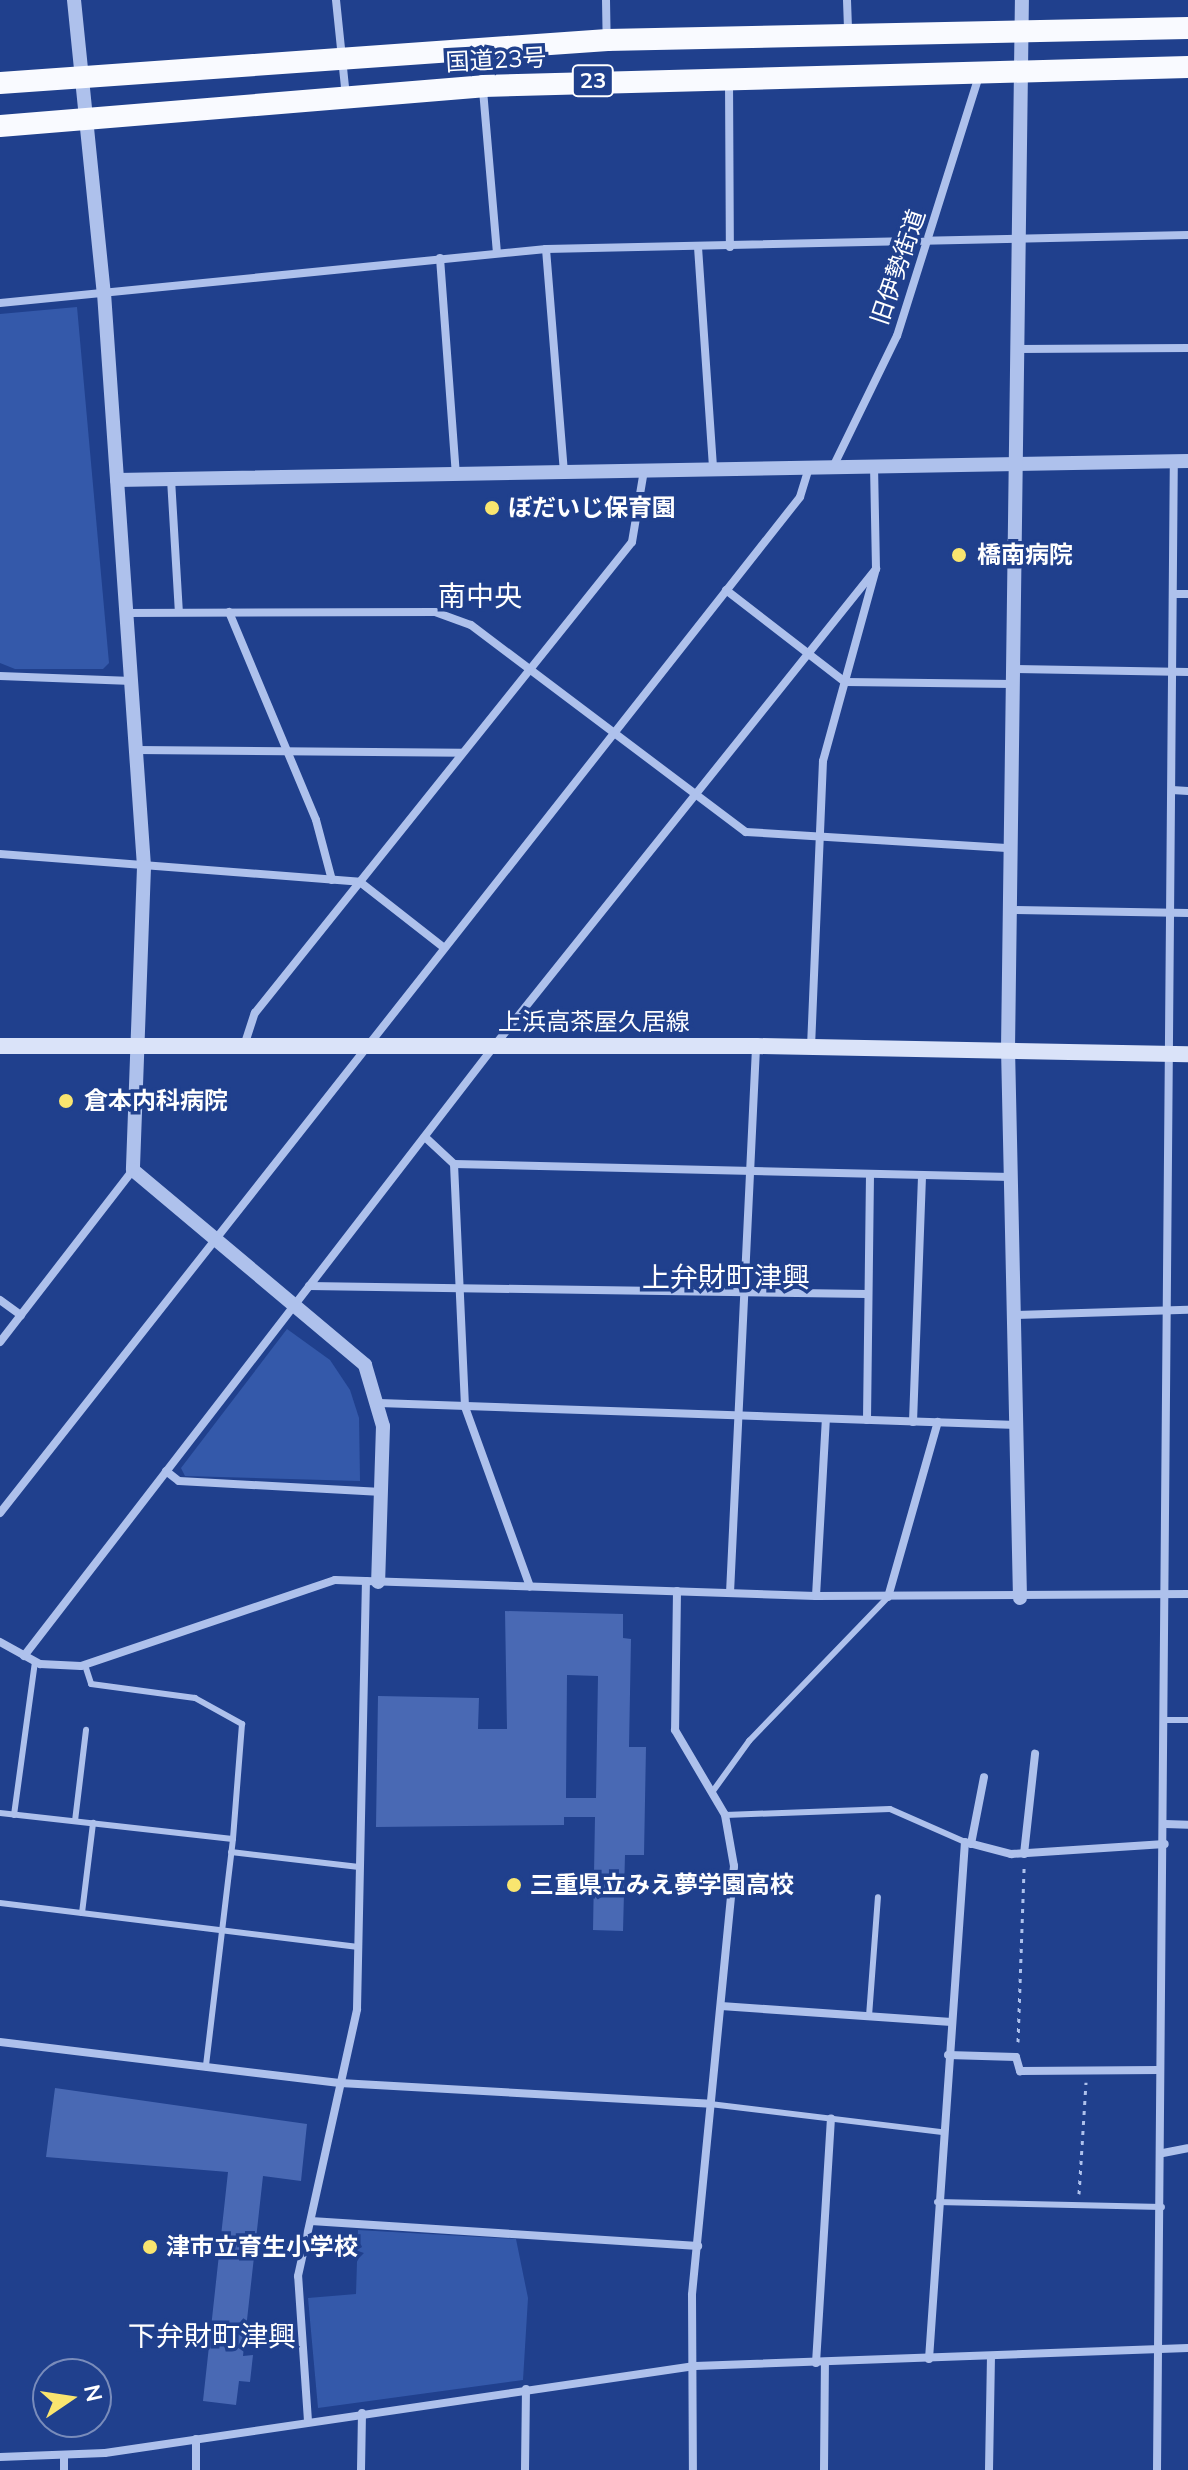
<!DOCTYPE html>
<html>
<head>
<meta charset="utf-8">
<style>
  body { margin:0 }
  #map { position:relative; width:1188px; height:2470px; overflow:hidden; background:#20408d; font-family:Mulish,"Noto Sans JP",sans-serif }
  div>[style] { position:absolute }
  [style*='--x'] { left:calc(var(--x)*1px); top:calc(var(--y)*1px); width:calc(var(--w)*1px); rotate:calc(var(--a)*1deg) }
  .green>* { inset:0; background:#3459aa }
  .building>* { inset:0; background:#4969b4 }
  .path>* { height:3px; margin-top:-1.5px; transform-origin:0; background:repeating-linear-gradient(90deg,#aec1ec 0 4px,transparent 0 10px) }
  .service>* { height:6px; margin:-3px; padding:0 3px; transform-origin:3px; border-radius:3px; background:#aec1ec }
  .minor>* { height:8px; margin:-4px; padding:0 4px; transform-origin:4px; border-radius:4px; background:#aec1ec }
  .tertiary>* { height:14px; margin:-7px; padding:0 7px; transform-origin:7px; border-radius:7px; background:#aec1ec }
  .secondary>* { height:16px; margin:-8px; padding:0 8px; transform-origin:8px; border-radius:8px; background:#dae3f9 }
  .trunk>* { height:22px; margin:-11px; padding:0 11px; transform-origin:11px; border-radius:11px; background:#f9faff }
  .dots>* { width:22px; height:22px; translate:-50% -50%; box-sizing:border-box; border:4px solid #20408d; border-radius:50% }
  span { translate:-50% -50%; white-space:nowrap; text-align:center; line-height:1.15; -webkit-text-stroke:7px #20408d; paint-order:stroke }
  .shield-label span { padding:2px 6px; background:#20408d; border:2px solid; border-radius:6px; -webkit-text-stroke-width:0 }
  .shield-label { font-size:22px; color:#fff; font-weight:700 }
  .street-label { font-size:24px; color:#fff }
  .poi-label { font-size:24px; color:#fff; font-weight:700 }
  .left { translate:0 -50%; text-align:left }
  .quarter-label { font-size:28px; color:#fff }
  .north { position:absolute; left:32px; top:2358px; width:80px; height:80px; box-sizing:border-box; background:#20408d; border:2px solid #798cbb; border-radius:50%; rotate:77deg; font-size:22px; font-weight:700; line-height:32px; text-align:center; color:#fff }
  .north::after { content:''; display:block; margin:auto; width:28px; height:36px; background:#f9e56f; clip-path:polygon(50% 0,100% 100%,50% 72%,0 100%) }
</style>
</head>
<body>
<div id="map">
  <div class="green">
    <i style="clip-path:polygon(77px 307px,109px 663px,103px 669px,15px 669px,0 663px,0 314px)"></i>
    <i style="clip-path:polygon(287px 1329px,330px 1360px,350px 1390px,359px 1418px,360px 1481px,185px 1476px,181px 1468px)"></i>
    <i style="clip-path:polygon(358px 2230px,516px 2239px,528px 2298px,523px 2380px,318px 2408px,308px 2298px,356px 2294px)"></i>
  </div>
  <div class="building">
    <i style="clip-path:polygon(evenodd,505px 1611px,623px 1614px,623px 1638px,631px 1639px,629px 1747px,646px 1747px,644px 1855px,625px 1855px,623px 1931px,593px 1930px,595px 1817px,564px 1817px,564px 1825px,376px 1827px,378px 1696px,479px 1698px,478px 1729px,507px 1729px,505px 1611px,567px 1675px,598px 1676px,596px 1798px,566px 1798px,567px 1675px)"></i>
    <i style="clip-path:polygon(55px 2088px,307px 2124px,301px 2181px,263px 2176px,243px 2356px,253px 2355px,250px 2382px,239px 2381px,236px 2405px,203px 2401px,228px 2172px,46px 2157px)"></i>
  </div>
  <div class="path">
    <i style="--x:1018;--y:2042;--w:176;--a:-88"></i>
    <i style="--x:1079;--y:2194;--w:112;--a:-86.4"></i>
  </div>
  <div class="service">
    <i style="--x:85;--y:1665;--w:20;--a:72"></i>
    <i style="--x:91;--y:1684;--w:105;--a:7.7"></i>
    <i style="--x:195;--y:1698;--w:54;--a:29"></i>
    <i style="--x:242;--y:1724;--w:115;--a:94.5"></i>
    <i style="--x:1166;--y:1720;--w:22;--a:0"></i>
    <i style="--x:713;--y:1791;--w:62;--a:-54.2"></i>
    <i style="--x:749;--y:1741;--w:200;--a:-46"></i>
    <i style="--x:0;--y:1813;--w:234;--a:6.4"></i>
    <i style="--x:233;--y:1839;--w:230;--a:96.8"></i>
    <i style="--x:14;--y:1815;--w:154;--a:-82.2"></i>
    <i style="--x:725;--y:1815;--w:165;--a:-2.1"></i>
    <i style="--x:890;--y:1809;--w:82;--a:23.7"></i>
    <i style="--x:75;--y:1821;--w:92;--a:-83.1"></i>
    <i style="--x:231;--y:1852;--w:129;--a:6.7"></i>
    <i style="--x:0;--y:1903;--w:361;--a:7"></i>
    <i style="--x:82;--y:1913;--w:91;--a:-83"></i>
    <i style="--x:869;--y:2016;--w:119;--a:-85.7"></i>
    <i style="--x:710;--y:2104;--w:234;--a:6.9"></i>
    <i style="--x:937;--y:2202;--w:225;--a:1.3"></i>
  </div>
  <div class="minor">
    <i style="--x:336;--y:0;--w:97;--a:84.1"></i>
    <i style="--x:606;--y:0;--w:39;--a:89"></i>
    <i style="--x:847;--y:0;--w:32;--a:88"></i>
    <i style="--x:729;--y:80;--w:167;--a:89.7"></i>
    <i style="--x:483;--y:90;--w:163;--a:85.1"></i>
    <i style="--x:698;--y:247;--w:221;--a:86.1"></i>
    <i style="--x:546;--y:249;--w:224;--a:85.4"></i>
    <i style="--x:440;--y:258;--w:217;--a:85.8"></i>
    <i style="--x:0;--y:303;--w:549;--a:-5.65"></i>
    <i style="--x:546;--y:249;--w:642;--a:-1.25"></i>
    <i style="--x:1018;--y:349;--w:170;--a:-0.3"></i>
    <i style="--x:833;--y:467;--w:146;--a:-64"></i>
    <i style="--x:897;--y:336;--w:276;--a:-72.5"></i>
    <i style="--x:171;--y:479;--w:133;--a:86.6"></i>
    <i style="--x:726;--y:590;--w:150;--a:37.7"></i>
    <i style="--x:845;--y:682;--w:168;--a:0.7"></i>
    <i style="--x:1174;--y:594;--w:14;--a:0"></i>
    <i style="--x:229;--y:612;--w:225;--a:67.3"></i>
    <i style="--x:316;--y:820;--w:62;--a:75.1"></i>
    <i style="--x:126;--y:613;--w:309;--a:-0.2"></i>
    <i style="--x:435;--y:612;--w:38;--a:20"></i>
    <i style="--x:471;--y:625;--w:344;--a:37"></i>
    <i style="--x:746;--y:832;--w:265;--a:3.5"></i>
    <i style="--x:1014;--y:669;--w:174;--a:1"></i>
    <i style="--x:0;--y:676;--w:132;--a:2.2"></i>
    <i style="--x:136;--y:750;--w:326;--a:0.5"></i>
    <i style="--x:1172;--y:790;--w:16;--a:4"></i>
    <i style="--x:0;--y:854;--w:361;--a:4.4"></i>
    <i style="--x:360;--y:882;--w:104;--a:38"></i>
    <i style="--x:1010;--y:910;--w:178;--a:1"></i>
    <i style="--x:244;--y:1046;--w:35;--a:-72"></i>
    <i style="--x:255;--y:1013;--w:603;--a:-51.33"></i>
    <i style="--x:632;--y:542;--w:73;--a:-80.5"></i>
    <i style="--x:811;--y:1047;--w:286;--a:-87.6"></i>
    <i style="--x:823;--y:761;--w:199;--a:-74.6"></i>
    <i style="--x:876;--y:569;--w:104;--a:-91.1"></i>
    <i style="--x:425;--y:1137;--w:40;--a:43"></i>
    <i style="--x:454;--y:1164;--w:557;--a:1.34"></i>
    <i style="--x:454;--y:1164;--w:243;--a:87.4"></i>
    <i style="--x:465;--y:1407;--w:191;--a:70.1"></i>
    <i style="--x:309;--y:1286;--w:558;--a:0.82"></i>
    <i style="--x:0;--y:1300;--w:26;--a:36"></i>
    <i style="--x:1015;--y:1315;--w:173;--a:-1.7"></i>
    <i style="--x:0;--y:1342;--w:217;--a:-52.3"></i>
    <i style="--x:379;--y:1403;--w:638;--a:1.97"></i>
    <i style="--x:867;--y:1420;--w:246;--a:-89.3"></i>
    <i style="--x:913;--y:1422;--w:247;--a:-87.9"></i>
    <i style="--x:166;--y:1471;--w:16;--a:38"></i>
    <i style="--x:179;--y:1481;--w:203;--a:3.1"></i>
    <i style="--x:0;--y:1513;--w:1293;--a:-51.78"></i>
    <i style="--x:800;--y:497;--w:30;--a:-73"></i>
    <i style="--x:677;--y:1591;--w:139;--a:90.8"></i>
    <i style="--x:675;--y:1730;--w:99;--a:59.5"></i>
    <i style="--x:725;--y:1815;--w:52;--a:80"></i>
    <i style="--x:734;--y:1866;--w:431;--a:95.6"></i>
    <i style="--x:692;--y:2295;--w:175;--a:89.7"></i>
    <i style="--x:730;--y:1593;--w:547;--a:-87.27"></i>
    <i style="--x:816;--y:1596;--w:177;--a:-86.8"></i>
    <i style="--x:888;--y:1597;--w:182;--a:-74.1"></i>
    <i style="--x:0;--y:1642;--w:46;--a:28.8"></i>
    <i style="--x:40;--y:1664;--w:41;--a:2.8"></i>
    <i style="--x:81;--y:1666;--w:268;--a:-18.7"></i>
    <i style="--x:335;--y:1580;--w:481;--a:1.9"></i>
    <i style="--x:816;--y:1596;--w:372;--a:-0.3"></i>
    <i style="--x:24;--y:1656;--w:771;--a:-52.37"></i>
    <i style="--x:495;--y:1045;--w:610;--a:-51.33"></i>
    <i style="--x:1165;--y:1824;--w:23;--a:2"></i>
    <i style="--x:971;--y:1844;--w:68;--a:-79"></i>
    <i style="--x:1024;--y:1854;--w:101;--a:-83.7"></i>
    <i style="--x:721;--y:2006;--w:231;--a:4"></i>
    <i style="--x:0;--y:2042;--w:342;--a:6.9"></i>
    <i style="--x:340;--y:2083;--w:371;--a:3.2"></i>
    <i style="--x:948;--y:2055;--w:68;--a:1.7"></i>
    <i style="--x:1016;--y:2057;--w:15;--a:74"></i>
    <i style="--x:1020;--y:2071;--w:139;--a:-0.4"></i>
    <i style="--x:1163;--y:2153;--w:25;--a:-11"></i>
    <i style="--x:311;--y:2221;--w:388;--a:3.7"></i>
    <i style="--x:929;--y:2359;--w:518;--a:-86.02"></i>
    <i style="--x:965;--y:1842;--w:48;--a:14.6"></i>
    <i style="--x:1011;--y:1854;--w:154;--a:-3.7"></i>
    <i style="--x:816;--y:2363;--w:245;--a:-86.5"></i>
    <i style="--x:308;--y:2421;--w:145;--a:-93.9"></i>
    <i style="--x:298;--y:2276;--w:273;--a:-77.5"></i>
    <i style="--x:357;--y:2009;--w:428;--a:-88.8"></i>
    <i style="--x:0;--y:2457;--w:105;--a:-2.2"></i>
    <i style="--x:105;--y:2453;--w:596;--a:-8.39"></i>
    <i style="--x:695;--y:2366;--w:493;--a:-2.1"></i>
    <i style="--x:64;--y:2470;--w:15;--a:-90"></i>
    <i style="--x:196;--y:2470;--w:31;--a:-90"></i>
    <i style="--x:361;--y:2470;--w:57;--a:-89"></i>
    <i style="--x:525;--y:2470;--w:81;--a:-89.3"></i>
    <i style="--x:824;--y:2470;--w:108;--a:-89.5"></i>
    <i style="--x:989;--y:2470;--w:114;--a:-89"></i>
    <i style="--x:1157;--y:2470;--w:2009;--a:-89.52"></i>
  </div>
  <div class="tertiary">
    <i style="--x:74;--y:0;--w:295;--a:84.2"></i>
    <i style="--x:104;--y:293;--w:575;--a:86.01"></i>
    <i style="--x:144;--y:867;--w:303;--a:92.1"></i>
    <i style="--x:133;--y:1170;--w:303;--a:40"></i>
    <i style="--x:365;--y:1365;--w:64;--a:73.6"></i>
    <i style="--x:383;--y:1426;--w:156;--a:91.8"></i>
    <i style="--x:117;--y:480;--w:1071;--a:-1.02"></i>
    <i style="--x:1020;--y:1598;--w:549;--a:-91.25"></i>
    <i style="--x:1008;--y:1049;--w:1049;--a:-89.24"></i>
  </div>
  <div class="secondary">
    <i style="--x:0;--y:1046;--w:756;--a:0"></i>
    <i style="--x:756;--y:1046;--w:432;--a:1.1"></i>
  </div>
  <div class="trunk">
    <i style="--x:0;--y:83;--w:609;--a:-4.05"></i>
    <i style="--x:607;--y:40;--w:581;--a:-1.18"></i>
    <i style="--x:0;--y:126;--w:485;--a:-4.7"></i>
    <i style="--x:483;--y:86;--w:705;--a:-1.54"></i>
  </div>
  <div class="dots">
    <i style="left:492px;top:508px;background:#f9e56f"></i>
    <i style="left:959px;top:555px;background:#f9e56f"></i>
    <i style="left:66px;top:1101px;background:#f9e56f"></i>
    <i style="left:514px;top:1885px;background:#f9e56f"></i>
    <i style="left:150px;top:2247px;background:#f9e56f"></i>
  </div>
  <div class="shield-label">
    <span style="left:593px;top:81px">23</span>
  </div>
  <div class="street-label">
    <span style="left:496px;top:60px;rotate:-3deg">国道23号</span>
    <span style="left:898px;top:267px;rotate:-71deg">旧伊勢街道</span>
    <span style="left:594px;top:1022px">上浜高茶屋久居線</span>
  </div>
  <div class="poi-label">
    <span class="left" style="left:508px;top:508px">ぼだいじ保育園</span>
    <span class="left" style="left:977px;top:555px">橋南病院</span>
    <span class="left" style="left:84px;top:1101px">倉本内科病院</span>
    <span class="left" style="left:530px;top:1885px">三重県立みえ夢学園高校</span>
    <span class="left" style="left:166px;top:2247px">津市立育生小学校</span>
  </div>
  <div class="quarter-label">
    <span style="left:480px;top:596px">南中央</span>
    <span style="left:726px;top:1277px">上弁財町津興</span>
    <span style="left:212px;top:2336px">下弁財町津興</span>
  </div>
  <div class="north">N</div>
</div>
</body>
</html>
